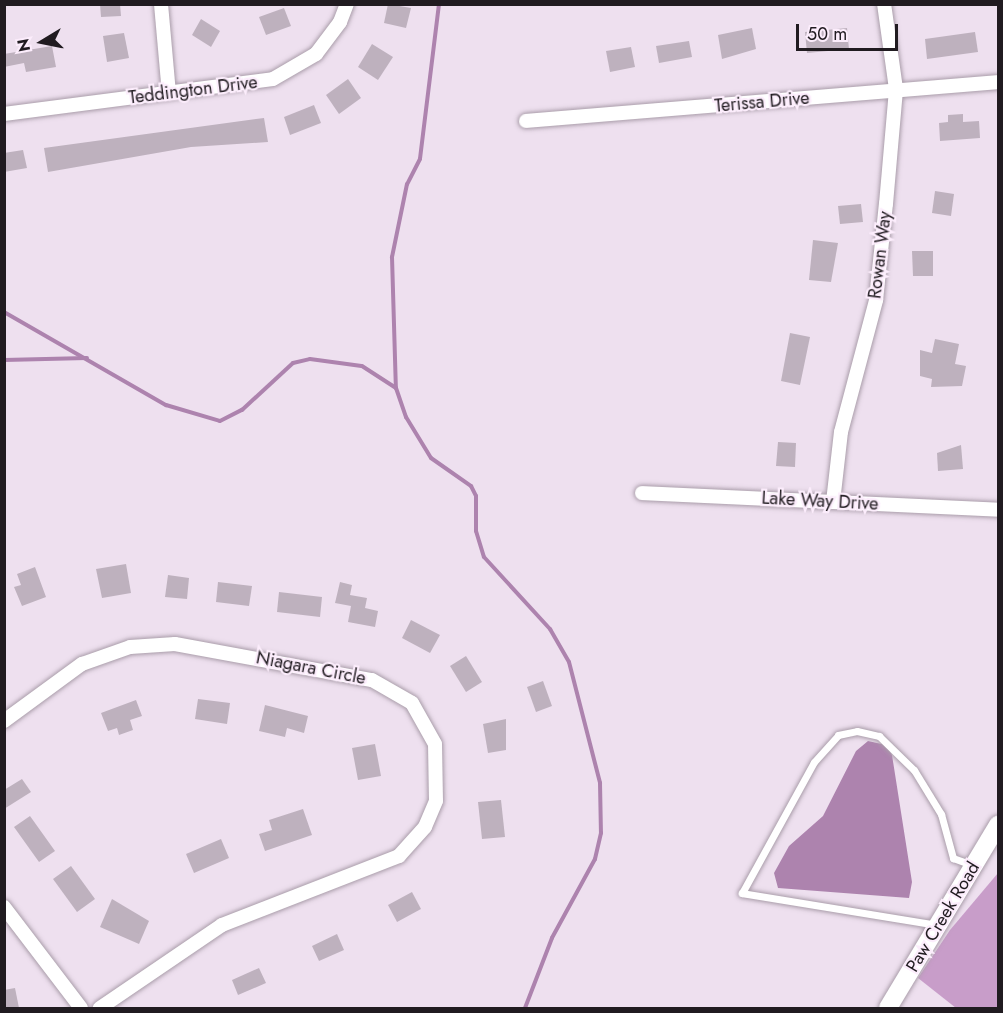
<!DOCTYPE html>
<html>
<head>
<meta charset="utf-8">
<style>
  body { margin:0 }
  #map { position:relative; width:1003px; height:1013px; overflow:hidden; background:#eee0ef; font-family:Jost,sans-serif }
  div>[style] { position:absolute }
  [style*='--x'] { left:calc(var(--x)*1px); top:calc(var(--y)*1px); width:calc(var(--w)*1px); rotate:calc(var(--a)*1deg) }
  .forest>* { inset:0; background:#c89dc9 }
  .water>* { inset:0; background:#ad83ae }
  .stream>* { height:4px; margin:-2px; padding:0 2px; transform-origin:2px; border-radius:2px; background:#ad83ae }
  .building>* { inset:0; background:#beb1be }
  .roads { filter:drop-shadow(0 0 2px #aa9daa) drop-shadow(0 0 2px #aa9daa) }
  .service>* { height:7px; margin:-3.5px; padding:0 3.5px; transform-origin:3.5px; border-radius:3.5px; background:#fff }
  .minor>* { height:14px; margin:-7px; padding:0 7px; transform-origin:7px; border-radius:7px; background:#fff }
  .tertiary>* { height:18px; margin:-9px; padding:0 9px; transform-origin:9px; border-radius:9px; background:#fff }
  span { translate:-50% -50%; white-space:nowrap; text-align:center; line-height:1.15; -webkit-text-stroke:4.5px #fcedfc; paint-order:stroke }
  .street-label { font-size:18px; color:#201b20 }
  .frame { position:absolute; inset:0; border:6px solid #201b20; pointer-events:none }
  .north { position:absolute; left:12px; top:12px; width:60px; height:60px; -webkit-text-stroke:4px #fcedfc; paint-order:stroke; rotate:260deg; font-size:16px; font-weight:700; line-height:24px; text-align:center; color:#201b20 }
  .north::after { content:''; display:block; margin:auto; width:21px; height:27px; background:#201b20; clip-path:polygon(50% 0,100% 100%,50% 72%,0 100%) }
  .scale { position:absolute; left:796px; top:24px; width:102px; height:27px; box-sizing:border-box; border:3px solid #201b20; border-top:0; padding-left:8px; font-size:18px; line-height:21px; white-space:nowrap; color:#201b20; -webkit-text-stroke:4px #fcedfc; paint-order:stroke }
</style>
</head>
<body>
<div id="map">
  <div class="forest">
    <i style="clip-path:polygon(998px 873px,998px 1008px,956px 1008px,918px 978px,950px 930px)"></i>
  </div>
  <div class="water">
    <i style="clip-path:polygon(868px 741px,886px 745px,892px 755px,912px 882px,909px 898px,778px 888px,774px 873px,789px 846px,823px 816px,856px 751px)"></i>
  </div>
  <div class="stream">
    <i style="--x:439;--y:4;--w:156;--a:97"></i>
    <i style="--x:420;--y:159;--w:28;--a:117"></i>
    <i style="--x:407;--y:184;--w:75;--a:101.6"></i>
    <i style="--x:392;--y:257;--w:131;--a:88.3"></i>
    <i style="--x:396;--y:388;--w:31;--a:71"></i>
    <i style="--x:406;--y:417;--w:48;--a:58.6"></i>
    <i style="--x:431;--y:458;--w:49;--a:35"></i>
    <i style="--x:471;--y:486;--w:11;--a:63"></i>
    <i style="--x:476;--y:496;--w:35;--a:90"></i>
    <i style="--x:476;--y:531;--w:27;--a:73"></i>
    <i style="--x:484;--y:557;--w:98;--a:47.5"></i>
    <i style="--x:550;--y:629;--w:38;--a:60"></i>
    <i style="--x:569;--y:662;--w:125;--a:75.6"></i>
    <i style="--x:600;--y:783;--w:50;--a:88.9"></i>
    <i style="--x:601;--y:833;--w:27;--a:103"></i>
    <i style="--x:595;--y:859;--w:90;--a:118.6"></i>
    <i style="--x:552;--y:938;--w:75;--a:111.1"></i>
    <i style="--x:4;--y:312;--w:187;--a:29.9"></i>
    <i style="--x:166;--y:405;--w:56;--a:16.5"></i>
    <i style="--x:220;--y:421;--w:25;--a:-27"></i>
    <i style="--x:242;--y:410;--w:69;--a:-42.7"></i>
    <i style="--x:293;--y:363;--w:17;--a:-13"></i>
    <i style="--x:310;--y:359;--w:52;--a:7.7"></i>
    <i style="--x:362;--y:366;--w:40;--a:32.9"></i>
    <i style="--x:4;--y:360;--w:83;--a:-1.4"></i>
  </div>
  <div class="building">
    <i style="clip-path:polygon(100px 4px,120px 4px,121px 16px,101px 17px)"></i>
    <i style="clip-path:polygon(388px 4px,411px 8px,406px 28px,384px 23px)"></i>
    <i style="clip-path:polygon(284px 8px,291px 26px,266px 35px,259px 17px)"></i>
    <i style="clip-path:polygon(201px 19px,220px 31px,211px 47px,192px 35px)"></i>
    <i style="clip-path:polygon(752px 28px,756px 49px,722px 59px,718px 35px)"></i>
    <i style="clip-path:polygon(847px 28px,849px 49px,807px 53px,805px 32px)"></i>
    <i style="clip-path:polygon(975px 32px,978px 52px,927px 59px,925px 39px)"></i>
    <i style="clip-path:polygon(124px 33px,129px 58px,107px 62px,103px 36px)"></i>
    <i style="clip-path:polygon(689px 41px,692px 57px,659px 63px,656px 46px)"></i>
    <i style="clip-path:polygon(372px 44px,393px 57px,378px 80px,358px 67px)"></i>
    <i style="clip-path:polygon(52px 46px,56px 67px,26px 72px,24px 63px,4px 67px,4px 54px)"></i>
    <i style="clip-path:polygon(631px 47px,635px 67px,610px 72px,606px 51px)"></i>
    <i style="clip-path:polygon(348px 79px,361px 98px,339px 114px,326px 95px)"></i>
    <i style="clip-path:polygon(314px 105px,321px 123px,290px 135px,284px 117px)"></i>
    <i style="clip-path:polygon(963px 114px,963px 122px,979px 121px,980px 138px,940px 141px,939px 123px,948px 122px,948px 115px)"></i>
    <i style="clip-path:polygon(264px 118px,268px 142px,191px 147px,48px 172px,44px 148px)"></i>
    <i style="clip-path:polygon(23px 150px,27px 168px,4px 172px,4px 153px)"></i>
    <i style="clip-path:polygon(935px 191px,954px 194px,951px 216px,932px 213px)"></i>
    <i style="clip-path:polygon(861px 204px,863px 222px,840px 224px,838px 206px)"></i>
    <i style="clip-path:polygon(813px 240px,838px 243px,831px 282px,809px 280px)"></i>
    <i style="clip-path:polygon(912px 251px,933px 251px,933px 276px,913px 276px)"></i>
    <i style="clip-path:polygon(790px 333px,810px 337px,800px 385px,781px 381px)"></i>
    <i style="clip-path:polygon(935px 339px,959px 344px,955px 364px,966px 366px,962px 386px,931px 387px,932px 379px,920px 376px,920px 350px,932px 353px)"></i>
    <i style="clip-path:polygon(778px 442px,796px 443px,795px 467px,776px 466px)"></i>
    <i style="clip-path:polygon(961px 445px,963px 469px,938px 471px,937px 453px)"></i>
    <i style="clip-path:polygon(126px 564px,131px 593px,102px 598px,96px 569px)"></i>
    <i style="clip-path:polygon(35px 567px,46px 597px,22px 606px,14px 587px,21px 585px,17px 574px)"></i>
    <i style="clip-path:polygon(168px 575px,189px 578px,187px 599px,165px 597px)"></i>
    <i style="clip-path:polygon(218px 582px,252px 586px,249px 606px,216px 602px)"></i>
    <i style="clip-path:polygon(340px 582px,352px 585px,350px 595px,367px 598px,365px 608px,378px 611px,375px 627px,348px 622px,351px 606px,335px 603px)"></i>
    <i style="clip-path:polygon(279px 592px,322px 597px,320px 617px,277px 612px)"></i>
    <i style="clip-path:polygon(411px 620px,440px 635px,430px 653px,402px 638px)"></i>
    <i style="clip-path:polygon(466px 656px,482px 682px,466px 692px,450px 666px)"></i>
    <i style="clip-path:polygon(543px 681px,552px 706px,536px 712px,527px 687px)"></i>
    <i style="clip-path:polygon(198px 699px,230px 703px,227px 724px,195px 719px)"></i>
    <i style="clip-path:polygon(136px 700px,142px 716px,130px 720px,133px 730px,119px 735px,117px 728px,108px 731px,101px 713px)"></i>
    <i style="clip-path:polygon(265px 705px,308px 716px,304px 733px,287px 728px,285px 737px,259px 731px)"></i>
    <i style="clip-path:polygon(506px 719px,506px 750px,488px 753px,483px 724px)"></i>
    <i style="clip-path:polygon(375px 744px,381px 776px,358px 780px,352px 748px)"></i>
    <i style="clip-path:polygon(22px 779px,31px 792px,4px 809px,4px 790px)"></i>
    <i style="clip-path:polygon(501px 800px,505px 837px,482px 839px,478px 802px)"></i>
    <i style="clip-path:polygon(303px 809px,312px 835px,265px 851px,259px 834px,272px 830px,269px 820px)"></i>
    <i style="clip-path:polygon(30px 816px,55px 851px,39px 862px,14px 827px)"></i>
    <i style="clip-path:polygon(221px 839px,229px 858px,194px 873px,186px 854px)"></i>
    <i style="clip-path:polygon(71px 866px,95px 899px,77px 912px,53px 879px)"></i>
    <i style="clip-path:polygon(412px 892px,421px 909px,397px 922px,388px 905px)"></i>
    <i style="clip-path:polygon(112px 899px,149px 921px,139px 944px,100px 927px)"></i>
    <i style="clip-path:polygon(337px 934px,344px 950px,319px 961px,312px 946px)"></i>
    <i style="clip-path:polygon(259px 968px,266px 983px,238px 995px,232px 980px)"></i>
    <i style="clip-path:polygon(15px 988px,19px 1008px,4px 1008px,4px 990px)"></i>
  </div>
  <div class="roads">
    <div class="service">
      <i style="--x:937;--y:925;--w:198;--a:-170.7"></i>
      <i style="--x:742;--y:893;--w:149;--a:-61.2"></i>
      <i style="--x:814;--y:762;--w:36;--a:-48"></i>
      <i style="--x:838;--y:735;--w:19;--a:-12"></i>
      <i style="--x:857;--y:731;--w:23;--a:13"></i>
      <i style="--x:879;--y:736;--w:49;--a:44.2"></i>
      <i style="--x:914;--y:770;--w:52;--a:58.5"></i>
      <i style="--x:941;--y:814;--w:46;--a:74.7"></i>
      <i style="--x:953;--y:858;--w:20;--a:20"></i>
    </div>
    <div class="minor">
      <i style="--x:161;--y:4;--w:89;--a:84.9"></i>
      <i style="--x:4;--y:114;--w:271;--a:-7.4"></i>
      <i style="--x:273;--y:79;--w:50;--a:-30.2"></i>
      <i style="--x:316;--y:54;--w:40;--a:-53"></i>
      <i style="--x:340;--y:22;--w:19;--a:-69"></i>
      <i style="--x:526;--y:121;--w:474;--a:-4.7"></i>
      <i style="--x:642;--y:493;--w:356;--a:2.7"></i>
      <i style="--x:833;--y:502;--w:70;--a:-83.5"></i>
      <i style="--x:841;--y:432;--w:137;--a:-75.1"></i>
      <i style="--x:876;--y:300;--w:97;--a:-84.1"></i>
      <i style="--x:886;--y:204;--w:115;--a:-85"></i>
      <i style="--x:896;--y:89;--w:86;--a:-98"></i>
      <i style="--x:4;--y:721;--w:97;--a:-36.2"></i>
      <i style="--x:82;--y:664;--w:51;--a:-19.5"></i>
      <i style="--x:130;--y:647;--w:45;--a:-3.8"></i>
      <i style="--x:175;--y:644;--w:200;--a:10.4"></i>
      <i style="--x:372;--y:680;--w:46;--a:29.9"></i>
      <i style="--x:412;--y:703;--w:47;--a:60.7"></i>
      <i style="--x:435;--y:744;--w:57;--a:89"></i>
      <i style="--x:436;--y:801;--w:28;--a:113"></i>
      <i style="--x:425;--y:827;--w:39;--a:132"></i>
      <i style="--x:399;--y:856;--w:190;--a:158.7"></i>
      <i style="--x:222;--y:925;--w:148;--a:145.8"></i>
      <i style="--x:4;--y:907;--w:127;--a:52.7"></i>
    </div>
    <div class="tertiary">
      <i style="--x:888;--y:1008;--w:214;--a:-59"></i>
    </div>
  </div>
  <div class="street-label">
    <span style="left:193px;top:90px;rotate:-7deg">Teddington Drive</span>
    <span style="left:762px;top:102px;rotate:-5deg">Terissa Drive</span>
    <span style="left:880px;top:255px;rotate:-83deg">Rowan Way</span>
    <span style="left:820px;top:501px;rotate:3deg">Lake Way Drive</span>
    <span style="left:311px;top:668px;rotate:11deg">Niagara Circle</span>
    <span style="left:943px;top:917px;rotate:-59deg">Paw Creek Road</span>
  </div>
  <div class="frame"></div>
  <div class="north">N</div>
  <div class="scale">50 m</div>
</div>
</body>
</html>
